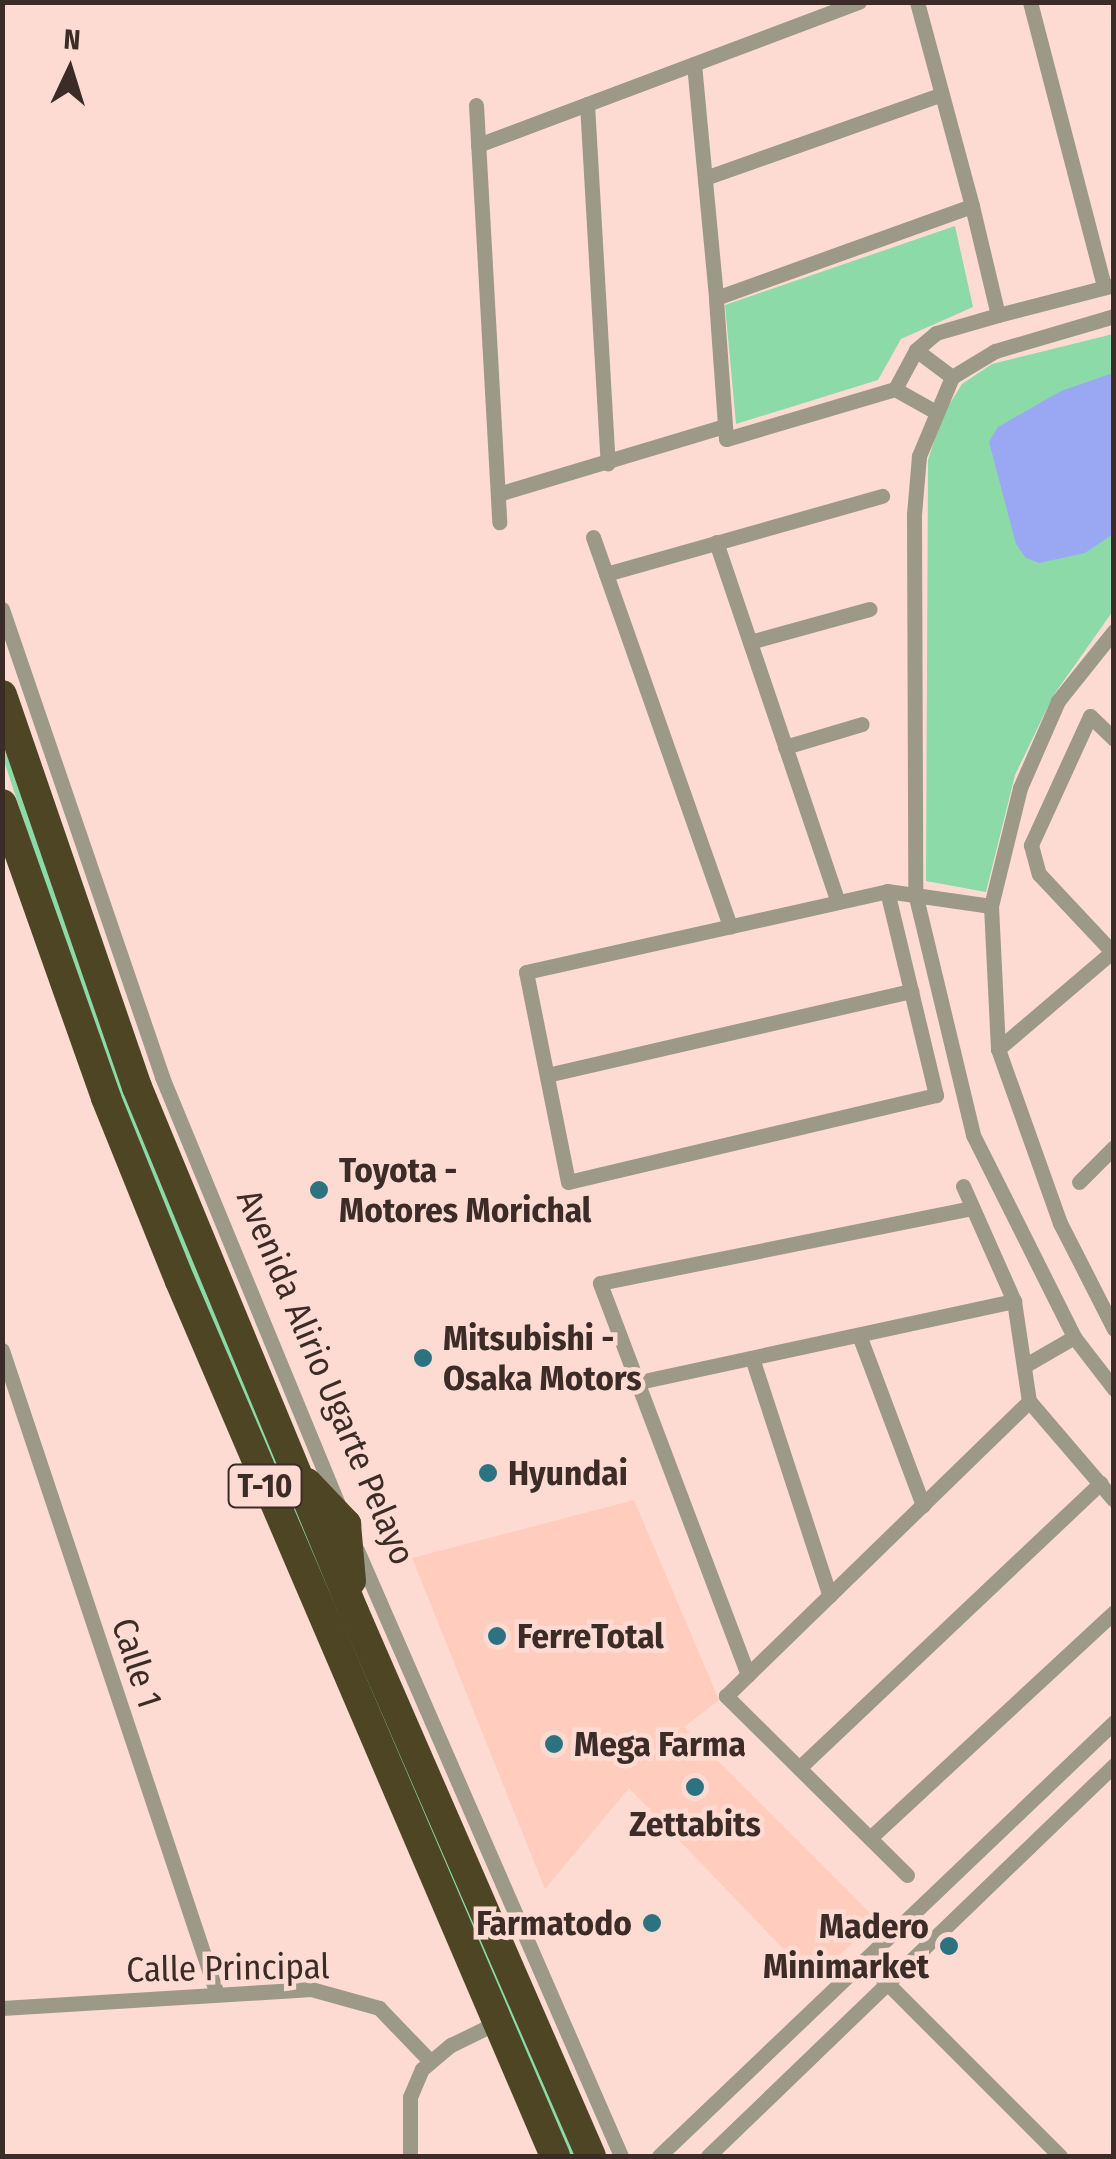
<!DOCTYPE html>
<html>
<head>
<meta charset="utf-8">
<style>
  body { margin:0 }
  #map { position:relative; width:1116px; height:2159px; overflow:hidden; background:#fedbd2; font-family:"Fira Sans Condensed",sans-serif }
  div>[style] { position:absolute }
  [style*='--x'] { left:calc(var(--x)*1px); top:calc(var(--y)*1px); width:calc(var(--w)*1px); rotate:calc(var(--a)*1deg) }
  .built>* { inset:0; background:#ffccbe }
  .green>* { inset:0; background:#8cdaa8 }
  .water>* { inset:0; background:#9aa8f4 }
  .street>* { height:15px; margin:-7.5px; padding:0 7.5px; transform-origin:7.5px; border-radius:7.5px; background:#9d9989 }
  .highway>* { height:30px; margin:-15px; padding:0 15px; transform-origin:15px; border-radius:15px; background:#4d4523 }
  .dots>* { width:28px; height:28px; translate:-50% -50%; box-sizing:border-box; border:5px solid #fedbd2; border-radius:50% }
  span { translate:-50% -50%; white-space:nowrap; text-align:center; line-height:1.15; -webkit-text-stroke:9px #fedbd2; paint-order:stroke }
  .shield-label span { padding:2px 8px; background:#fedbd2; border:2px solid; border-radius:8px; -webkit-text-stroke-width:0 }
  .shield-label { font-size:32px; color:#3c2c28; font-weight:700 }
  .poi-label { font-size:35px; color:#3c2c28; font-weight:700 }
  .left { translate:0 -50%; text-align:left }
  .right { translate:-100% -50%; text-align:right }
  .street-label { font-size:35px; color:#3c2c28 }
  .frame { position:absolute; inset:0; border:5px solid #3c2c28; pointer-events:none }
  .north { position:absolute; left:20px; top:20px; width:100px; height:100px; -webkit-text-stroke:8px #fedbd2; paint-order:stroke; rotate:4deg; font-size:28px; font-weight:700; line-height:40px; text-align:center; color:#3c2c28 }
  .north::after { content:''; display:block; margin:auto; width:35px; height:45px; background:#3c2c28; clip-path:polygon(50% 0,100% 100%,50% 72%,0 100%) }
</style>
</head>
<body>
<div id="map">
  <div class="built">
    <i style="clip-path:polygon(634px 1500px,719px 1700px,684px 1727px,877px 1920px,813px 1980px,629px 1788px,545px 1889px,412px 1558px)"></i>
  </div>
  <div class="green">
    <i style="clip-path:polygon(955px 226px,973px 307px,901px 339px,878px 380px,736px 424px,725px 305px)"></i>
    <i style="clip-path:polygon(1113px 334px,1113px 611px,1053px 696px,1015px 775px,986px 892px,926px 881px,928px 460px,942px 416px,962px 384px,992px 364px)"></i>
    <i style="clip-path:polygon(2px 730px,581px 2156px,571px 2156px,348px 1652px,157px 1193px,73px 970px,3px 758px)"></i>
  </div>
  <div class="water">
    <i style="clip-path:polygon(1113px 373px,1113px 534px,1085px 553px,1039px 563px,1026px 558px,1016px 544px,989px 442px,998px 427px,1061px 391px)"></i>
  </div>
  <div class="street">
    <i style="--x:917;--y:2;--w:211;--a:74.9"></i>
    <i style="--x:1030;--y:2;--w:294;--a:75.4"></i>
    <i style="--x:694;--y:64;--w:235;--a:84.6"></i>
    <i style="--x:587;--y:104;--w:360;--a:86.7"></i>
    <i style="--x:476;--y:105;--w:418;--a:86.8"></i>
    <i style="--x:478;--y:145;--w:407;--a:-20.6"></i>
    <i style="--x:705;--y:178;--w:251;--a:-19.5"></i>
    <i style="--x:998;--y:315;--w:116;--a:-14.5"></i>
    <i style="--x:1114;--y:316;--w:124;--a:163.6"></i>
    <i style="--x:995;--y:351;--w:50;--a:148.8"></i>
    <i style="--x:952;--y:377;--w:86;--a:112.7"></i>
    <i style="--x:919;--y:456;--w:58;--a:94.9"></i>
    <i style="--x:914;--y:514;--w:379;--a:89.8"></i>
    <i style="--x:915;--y:893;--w:249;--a:76.5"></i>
    <i style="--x:973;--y:1135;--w:226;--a:63.4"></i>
    <i style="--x:1074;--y:1337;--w:66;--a:52.4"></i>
    <i style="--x:895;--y:389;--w:44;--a:-61.7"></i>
    <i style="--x:934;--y:411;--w:45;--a:-150.6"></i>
    <i style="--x:895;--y:389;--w:176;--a:163.5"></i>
    <i style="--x:726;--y:439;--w:141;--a:-94.1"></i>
    <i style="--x:716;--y:298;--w:272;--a:-19.8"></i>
    <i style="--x:972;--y:206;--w:112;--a:76.6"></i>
    <i style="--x:998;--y:315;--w:65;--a:163.8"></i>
    <i style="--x:936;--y:333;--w:26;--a:140"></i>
    <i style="--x:916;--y:350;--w:45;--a:36.9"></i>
    <i style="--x:498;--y:494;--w:236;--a:-16.7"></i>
    <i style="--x:593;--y:537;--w:413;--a:70.6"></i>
    <i style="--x:716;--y:542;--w:380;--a:71.3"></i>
    <i style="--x:606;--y:574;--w:287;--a:-15.8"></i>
    <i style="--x:2;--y:609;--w:495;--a:71.1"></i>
    <i style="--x:162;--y:1077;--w:460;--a:67.6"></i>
    <i style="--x:1114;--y:631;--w:90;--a:128.7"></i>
    <i style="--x:1058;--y:701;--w:95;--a:113.6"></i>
    <i style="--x:1020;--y:788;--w:122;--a:103.8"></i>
    <i style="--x:991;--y:906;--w:143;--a:87.2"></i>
    <i style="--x:998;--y:1049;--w:185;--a:70.4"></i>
    <i style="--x:1060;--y:1223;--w:119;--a:63"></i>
    <i style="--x:750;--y:642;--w:124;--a:-15.4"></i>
    <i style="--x:1114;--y:739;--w:33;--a:-136"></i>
    <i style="--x:1090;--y:716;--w:142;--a:114.6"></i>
    <i style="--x:1031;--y:845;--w:30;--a:75"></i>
    <i style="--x:1039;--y:874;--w:110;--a:46.8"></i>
    <i style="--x:785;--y:747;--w:80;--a:-16.6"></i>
    <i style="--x:887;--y:891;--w:210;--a:76.5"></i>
    <i style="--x:936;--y:1095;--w:378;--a:166.7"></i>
    <i style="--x:568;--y:1182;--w:214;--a:-101.3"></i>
    <i style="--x:526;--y:972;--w:370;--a:-12.6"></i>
    <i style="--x:887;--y:891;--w:105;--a:8.2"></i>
    <i style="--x:998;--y:1049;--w:150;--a:-40.4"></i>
    <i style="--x:547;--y:1075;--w:374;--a:-13"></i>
    <i style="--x:1079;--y:1182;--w:49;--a:-45"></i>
    <i style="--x:963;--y:1186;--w:126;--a:66.1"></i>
    <i style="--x:1014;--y:1301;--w:101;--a:81.5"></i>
    <i style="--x:1029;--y:1401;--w:130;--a:49.4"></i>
    <i style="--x:859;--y:1335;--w:182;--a:69.4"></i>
    <i style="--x:2;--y:1350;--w:679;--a:71.54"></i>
    <i style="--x:752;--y:1358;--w:250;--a:71.9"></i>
    <i style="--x:1024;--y:1366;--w:58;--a:-30.1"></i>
    <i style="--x:639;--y:1382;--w:384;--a:-12.2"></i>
    <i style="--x:357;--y:1550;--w:661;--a:66.46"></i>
    <i style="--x:748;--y:1675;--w:419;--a:-110.7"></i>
    <i style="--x:600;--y:1283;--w:380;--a:-11.4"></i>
    <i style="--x:799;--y:1768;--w:415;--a:-43.4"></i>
    <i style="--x:870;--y:1838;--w:333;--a:-42.8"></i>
    <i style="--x:907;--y:1875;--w:255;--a:-135.3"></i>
    <i style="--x:726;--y:1696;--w:423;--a:-44.2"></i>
    <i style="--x:867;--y:1963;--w:273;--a:45"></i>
    <i style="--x:2;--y:2008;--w:310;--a:-3.5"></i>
    <i style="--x:311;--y:1989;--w:71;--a:15.6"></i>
    <i style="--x:379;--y:2008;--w:74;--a:46.1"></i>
    <i style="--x:410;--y:2156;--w:59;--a:-90"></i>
    <i style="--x:410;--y:2097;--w:30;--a:-67"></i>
    <i style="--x:422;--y:2069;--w:38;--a:-40"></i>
    <i style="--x:451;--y:2045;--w:50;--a:-26.1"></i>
    <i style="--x:659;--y:2156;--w:629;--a:-43.65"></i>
    <i style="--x:708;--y:2156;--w:564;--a:-43.92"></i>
  </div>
  <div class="highway">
    <i style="--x:2;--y:695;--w:415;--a:71"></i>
    <i style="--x:137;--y:1087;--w:568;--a:67.54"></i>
    <i style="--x:354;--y:1612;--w:593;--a:66.46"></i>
    <i style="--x:2;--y:804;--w:312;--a:70.5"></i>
    <i style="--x:106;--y:1098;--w:197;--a:68"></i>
    <i style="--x:180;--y:1281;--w:952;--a:66.8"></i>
    <i style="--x:307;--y:1483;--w:57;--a:46.4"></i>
    <i style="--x:346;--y:1524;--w:57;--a:85"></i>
  </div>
  <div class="dots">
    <i style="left:319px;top:1190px;background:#2d7281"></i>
    <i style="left:423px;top:1358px;background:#2d7281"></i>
    <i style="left:488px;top:1473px;background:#2d7281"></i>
    <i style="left:497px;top:1636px;background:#2d7281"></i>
    <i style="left:554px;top:1744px;background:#2d7281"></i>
    <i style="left:695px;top:1787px;background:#2d7281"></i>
    <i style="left:652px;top:1923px;background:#2d7281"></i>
    <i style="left:949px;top:1946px;background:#2d7281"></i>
  </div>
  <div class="shield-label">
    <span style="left:265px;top:1486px">T-10</span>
  </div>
  <div class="poi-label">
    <span class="left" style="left:339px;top:1190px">Toyota -<br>Motores Morichal</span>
    <span class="left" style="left:443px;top:1358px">Mitsubishi -<br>Osaka Motors</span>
    <span class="left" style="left:508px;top:1473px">Hyundai</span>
    <span class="left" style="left:517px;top:1636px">FerreTotal</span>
    <span class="left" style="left:574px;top:1744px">Mega Farma</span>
    <span style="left:695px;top:1824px">Zettabits</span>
    <span class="right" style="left:632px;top:1923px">Farmatodo</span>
    <span class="right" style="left:929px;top:1946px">Madero<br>Minimarket</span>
  </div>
  <div class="street-label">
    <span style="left:326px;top:1377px;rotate:67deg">Avenida Alirio Ugarte Pelayo</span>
    <span style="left:137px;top:1663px;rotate:72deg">Calle 1</span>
    <span style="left:228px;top:1968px;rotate:-1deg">Calle Principal</span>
  </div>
  <div class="frame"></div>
  <div class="north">N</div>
</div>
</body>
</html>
